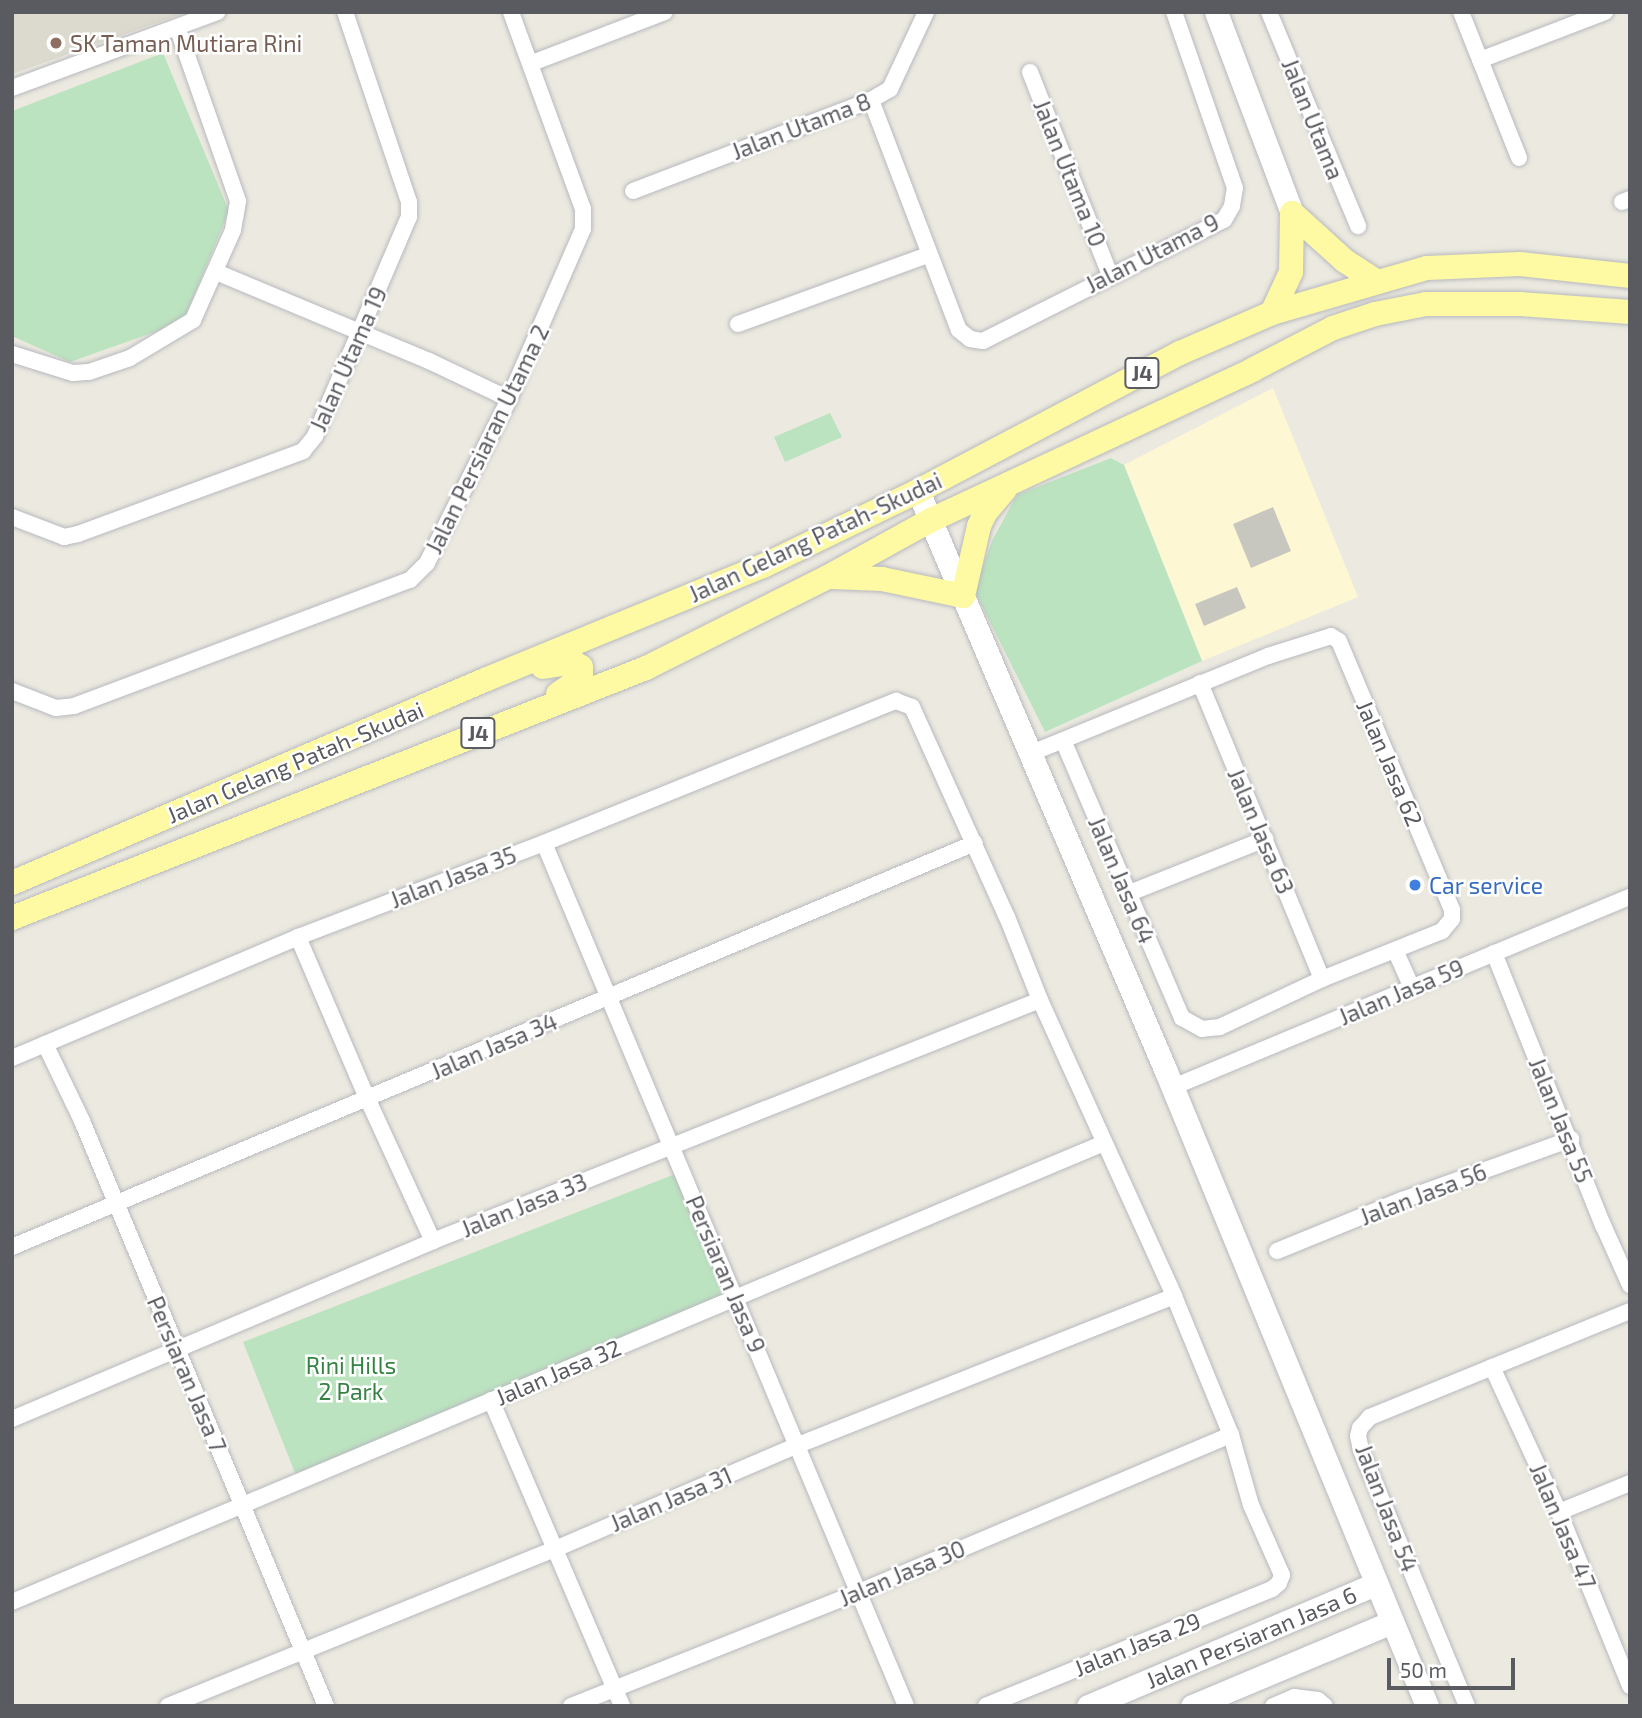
<!DOCTYPE html>
<html>
<head>
<meta charset="utf-8">
<style>
  body { margin:0 }
  #map { position:relative; width:1642px; height:1718px; overflow:hidden; background:#eceae0; font-family:"Exo 2",sans-serif }
  div>[style] { position:absolute }
  [style*='--x'] { left:calc(var(--x)*1px); top:calc(var(--y)*1px); width:calc(var(--w)*1px); rotate:calc(var(--a)*1deg) }
  .commercial>* { inset:0; background:#fdf8d3 }
  .education>* { inset:0; background:#dcdace }
  .green>* { inset:0; background:#bce3c0 }
  .building>* { inset:0; background:#c8c7bf }
  .roads { filter:drop-shadow(0 0 2px #b8b9bf) drop-shadow(0 0 2px #b8b9bf) }
  .street>* { height:16px; margin:-8px; padding:0 8px; transform-origin:8px; border-radius:8px; background:#fff }
  .secondary>* { height:23px; margin:-11.5px; padding:0 11.5px; transform-origin:11.5px; border-radius:11.5px; background:#fff }
  .primary>* { height:24px; margin:-12px; padding:0 12px; transform-origin:12px; border-radius:12px; background:#fef9a3 }
  .dots>* { width:19px; height:19px; translate:-50% -50%; box-sizing:border-box; border:4px solid #fff; border-radius:50% }
  span { translate:-50% -50%; white-space:nowrap; text-align:center; line-height:1.15; -webkit-text-stroke:5px #fff; paint-order:stroke }
  .shield-label span { padding:2px 5px; background:#fff; border:2px solid; border-radius:5px; -webkit-text-stroke-width:0 }
  .shield-label { font-size:21px; color:#595b61; font-weight:700 }
  .education-label { font-size:23px; color:#785e54 }
  .left { translate:0 -50%; text-align:left }
  .street-label { font-size:23px; color:#595b61 }
  .shop-label { font-size:23px; color:#366cbe }
  .park-label { font-size:23px; color:#358342 }
  .frame { position:absolute; inset:0; border:14px solid #595b61; pointer-events:none }
  .scale { position:absolute; left:1387px; top:1658px; width:128px; height:32px; box-sizing:border-box; border:4px solid #595b61; border-top:0; padding-left:9px; font-size:21px; line-height:24px; white-space:nowrap; color:#595b61; -webkit-text-stroke:5px #fff; paint-order:stroke }
</style>
</head>
<body>
<div id="map">
  <div class="commercial">
    <i style="clip-path:polygon(1273px 388px,1358px 597px,1202px 661px,1124px 465px)"></i>
  </div>
  <div class="education">
    <i style="clip-path:polygon(12px 12px,187px 12px,12px 74px)"></i>
  </div>
  <div class="green">
    <i style="clip-path:polygon(163px 53px,229px 211px,183px 322px,70px 362px,12px 336px,12px 111px)"></i>
    <i style="clip-path:polygon(830px 413px,842px 437px,785px 462px,774px 437px)"></i>
    <i style="clip-path:polygon(1111px 458px,1124px 465px,1202px 661px,1045px 732px,974px 590px,993px 539px,1017px 495px)"></i>
    <i style="clip-path:polygon(678px 1173px,734px 1305px,297px 1478px,243px 1342px)"></i>
  </div>
  <div class="building">
    <i style="clip-path:polygon(1273px 507px,1291px 551px,1251px 568px,1233px 524px)"></i>
    <i style="clip-path:polygon(1237px 587px,1246px 608px,1204px 626px,1195px 604px)"></i>
  </div>
  <div class="roads">
    <div class="street">
      <i style="--x:1269;--y:12;--w:232;--a:67.4"></i>
      <i style="--x:1461;--y:12;--w:157;--a:68.3"></i>
      <i style="--x:1480;--y:60;--w:134;--a:-21"></i>
      <i style="--x:532;--y:63;--w:142;--a:-21"></i>
      <i style="--x:1030;--y:72;--w:218;--a:68.5"></i>
      <i style="--x:12;--y:88;--w:219;--a:-20.3"></i>
      <i style="--x:871;--y:100;--w:246;--a:69.1"></i>
      <i style="--x:959;--y:330;--w:14;--a:39"></i>
      <i style="--x:970;--y:339;--w:13;--a:9"></i>
      <i style="--x:983;--y:341;--w:270;--a:-26.7"></i>
      <i style="--x:1224;--y:220;--w:16;--a:-60"></i>
      <i style="--x:1232;--y:206;--w:18;--a:-81"></i>
      <i style="--x:1235;--y:188;--w:186;--a:-109.1"></i>
      <i style="--x:633;--y:191;--w:255;--a:-20.9"></i>
      <i style="--x:871;--y:100;--w:22;--a:-30"></i>
      <i style="--x:890;--y:89;--w:85;--a:-64.9"></i>
      <i style="--x:1622;--y:202;--w:9;--a:-21"></i>
      <i style="--x:216;--y:272;--w:231;--a:22.7"></i>
      <i style="--x:429;--y:361;--w:89;--a:25.4"></i>
      <i style="--x:738;--y:324;--w:202;--a:-20"></i>
      <i style="--x:12;--y:354;--w:64;--a:17.3"></i>
      <i style="--x:73;--y:373;--w:16;--a:-4"></i>
      <i style="--x:89;--y:372;--w:43;--a:-18.9"></i>
      <i style="--x:130;--y:358;--w:74;--a:-31.1"></i>
      <i style="--x:193;--y:320;--w:98;--a:-66"></i>
      <i style="--x:233;--y:230;--w:29;--a:-80"></i>
      <i style="--x:238;--y:201;--w:184;--a:-109.3"></i>
      <i style="--x:12;--y:517;--w:56;--a:21"></i>
      <i style="--x:64;--y:537;--w:14;--a:-12"></i>
      <i style="--x:78;--y:534;--w:240;--a:-20.2"></i>
      <i style="--x:303;--y:451;--w:19;--a:-51"></i>
      <i style="--x:315;--y:436;--w:238;--a:-66.8"></i>
      <i style="--x:409;--y:217;--w:15;--a:-90"></i>
      <i style="--x:409;--y:202;--w:200;--a:-108.6"></i>
      <i style="--x:1200;--y:683;--w:320;--a:67.6"></i>
      <i style="--x:12;--y:691;--w:47;--a:21.1"></i>
      <i style="--x:56;--y:708;--w:18;--a:-6"></i>
      <i style="--x:74;--y:706;--w:359;--a:-20.6"></i>
      <i style="--x:410;--y:580;--w:24;--a:-45"></i>
      <i style="--x:427;--y:563;--w:183;--a:-63.4"></i>
      <i style="--x:509;--y:399;--w:185;--a:-66.5"></i>
      <i style="--x:583;--y:229;--w:20;--a:-90"></i>
      <i style="--x:583;--y:209;--w:210;--a:-110.1"></i>
      <i style="--x:1029;--y:754;--w:258;--a:-22.3"></i>
      <i style="--x:1268;--y:656;--w:66;--a:-17.6"></i>
      <i style="--x:1331;--y:636;--w:9;--a:32"></i>
      <i style="--x:1339;--y:641;--w:292;--a:67.2"></i>
      <i style="--x:1452;--y:910;--w:9;--a:90"></i>
      <i style="--x:1452;--y:919;--w:16;--a:130"></i>
      <i style="--x:1442;--y:931;--w:129;--a:158.2"></i>
      <i style="--x:1322;--y:979;--w:113;--a:154.8"></i>
      <i style="--x:1220;--y:1027;--w:18;--a:174"></i>
      <i style="--x:1202;--y:1029;--w:23;--a:-151"></i>
      <i style="--x:1182;--y:1018;--w:301;--a:-113.2"></i>
      <i style="--x:544;--y:843;--w:936;--a:67.24"></i>
      <i style="--x:1127;--y:894;--w:149;--a:-21.7"></i>
      <i style="--x:298;--y:937;--w:177;--a:66.8"></i>
      <i style="--x:368;--y:1100;--w:155;--a:65.3"></i>
      <i style="--x:1395;--y:950;--w:42;--a:65.9"></i>
      <i style="--x:1494;--y:953;--w:293;--a:68.2"></i>
      <i style="--x:1603;--y:1225;--w:66;--a:65.8"></i>
      <i style="--x:45;--y:1044;--w:85;--a:64.3"></i>
      <i style="--x:82;--y:1121;--w:634;--a:67.36"></i>
      <i style="--x:12;--y:1058;--w:311;--a:-22.9"></i>
      <i style="--x:298;--y:937;--w:263;--a:-20.9"></i>
      <i style="--x:544;--y:843;--w:380;--a:-22"></i>
      <i style="--x:896;--y:701;--w:17;--a:21"></i>
      <i style="--x:912;--y:707;--w:230;--a:65.7"></i>
      <i style="--x:1007;--y:917;--w:89;--a:68.3"></i>
      <i style="--x:1040;--y:1000;--w:325;--a:65.6"></i>
      <i style="--x:1174;--y:1296;--w:150;--a:67.7"></i>
      <i style="--x:1231;--y:1435;--w:73;--a:74.1"></i>
      <i style="--x:1251;--y:1505;--w:77;--a:66.1"></i>
      <i style="--x:1282;--y:1575;--w:9;--a:111"></i>
      <i style="--x:1279;--y:1583;--w:9;--a:139"></i>
      <i style="--x:1272;--y:1589;--w:309;--a:157.8"></i>
      <i style="--x:1173;--y:1087;--w:495;--a:-22.6"></i>
      <i style="--x:12;--y:1247;--w:1044;--a:-22.76"></i>
      <i style="--x:1277;--y:1251;--w:135;--a:-22.2"></i>
      <i style="--x:1402;--y:1200;--w:180;--a:-19.8"></i>
      <i style="--x:1492;--y:1367;--w:160;--a:65.2"></i>
      <i style="--x:1559;--y:1512;--w:188;--a:67.8"></i>
      <i style="--x:491;--y:1400;--w:333;--a:66.8"></i>
      <i style="--x:12;--y:1419;--w:457;--a:-22.9"></i>
      <i style="--x:433;--y:1241;--w:653;--a:-21.65"></i>
      <i style="--x:1559;--y:1512;--w:77;--a:-22.2"></i>
      <i style="--x:12;--y:1602;--w:1185;--a:-22.8"></i>
      <i style="--x:168;--y:1706;--w:415;--a:-22.1"></i>
      <i style="--x:553;--y:1550;--w:267;--a:-23.2"></i>
      <i style="--x:798;--y:1445;--w:404;--a:-21.6"></i>
      <i style="--x:571;--y:1706;--w:310;--a:-21.6"></i>
      <i style="--x:859;--y:1592;--w:404;--a:-22.9"></i>
      <i style="--x:1273;--y:1706;--w:23;--a:-23"></i>
      <i style="--x:1294;--y:1697;--w:24;--a:7"></i>
      <i style="--x:1318;--y:1700;--w:9;--a:41"></i>
      <i style="--x:1467;--y:1706;--w:277;--a:-112.5"></i>
      <i style="--x:1361;--y:1450;--w:14;--a:-102"></i>
      <i style="--x:1358;--y:1436;--w:8;--a:-76"></i>
      <i style="--x:1360;--y:1428;--w:15;--a:-48"></i>
      <i style="--x:1370;--y:1417;--w:281;--a:-22.2"></i>
    </div>
    <div class="secondary">
      <i style="--x:1216;--y:12;--w:215;--a:69.3"></i>
      <i style="--x:918;--y:491;--w:629;--a:66.86"></i>
      <i style="--x:1165;--y:1069;--w:689;--a:67.64"></i>
      <i style="--x:1088;--y:1706;--w:313;--a:-23"></i>
      <i style="--x:1192;--y:1706;--w:217;--a:-22.8"></i>
    </div>
    <div class="primary">
      <i style="--x:1292;--y:213;--w:72;--a:42.2"></i>
      <i style="--x:1345;--y:261;--w:37;--a:33"></i>
      <i style="--x:1272;--y:313;--w:45;--a:-65.1"></i>
      <i style="--x:1291;--y:272;--w:59;--a:-89"></i>
      <i style="--x:832;--y:577;--w:50;--a:2.3"></i>
      <i style="--x:882;--y:579;--w:83;--a:11.9"></i>
      <i style="--x:963;--y:596;--w:72;--a:-77.1"></i>
      <i style="--x:979;--y:526;--w:14;--a:-65"></i>
      <i style="--x:985;--y:513;--w:31;--a:-50"></i>
      <i style="--x:543;--y:667;--w:30;--a:-9"></i>
      <i style="--x:573;--y:662;--w:9;--a:32"></i>
      <i style="--x:581;--y:667;--w:11;--a:90"></i>
      <i style="--x:581;--y:678;--w:28;--a:145"></i>
      <i style="--x:12;--y:883;--w:517;--a:-23.24"></i>
      <i style="--x:487;--y:679;--w:298;--a:-22.3"></i>
      <i style="--x:763;--y:566;--w:172;--a:-25.8"></i>
      <i style="--x:918;--y:491;--w:296;--a:-27.8"></i>
      <i style="--x:1180;--y:353;--w:100;--a:-23.5"></i>
      <i style="--x:1272;--y:313;--w:161;--a:-16.2"></i>
      <i style="--x:1427;--y:268;--w:93;--a:-2.5"></i>
      <i style="--x:1520;--y:264;--w:111;--a:6.2"></i>
      <i style="--x:12;--y:918;--w:682;--a:-21.52"></i>
      <i style="--x:646;--y:668;--w:203;--a:-26.6"></i>
      <i style="--x:828;--y:577;--w:118;--a:-29"></i>
      <i style="--x:931;--y:520;--w:354;--a:-25"></i>
      <i style="--x:1252;--y:370;--w:91;--a:-27.4"></i>
      <i style="--x:1333;--y:328;--w:44;--a:-18.4"></i>
      <i style="--x:1375;--y:314;--w:52;--a:-11.1"></i>
      <i style="--x:1426;--y:304;--w:94;--a:0"></i>
      <i style="--x:1520;--y:304;--w:110;--a:4.2"></i>
    </div>
  </div>
  <div class="dots">
    <i style="left:56px;top:43px;background:#8d6e63"></i>
    <i style="left:1415px;top:885px;background:#3f7fe0"></i>
  </div>
  <div class="shield-label">
    <span style="left:1142px;top:373px">J4</span>
    <span style="left:478px;top:733px">J4</span>
  </div>
  <div class="education-label">
    <span class="left" style="left:70px;top:43px">SK Taman Mutiara Rini</span>
  </div>
  <div class="street-label">
    <span style="left:1313px;top:119px;rotate:68deg">Jalan Utama</span>
    <span style="left:801px;top:126px;rotate:-21deg">Jalan Utama 8</span>
    <span style="left:1070px;top:173px;rotate:68deg">Jalan Utama 10</span>
    <span style="left:1152px;top:253px;rotate:-27deg">Jalan Utama 9</span>
    <span style="left:348px;top:359px;rotate:-66deg">Jalan Utama 19</span>
    <span style="left:487px;top:439px;rotate:-64deg">Jalan Persiaran Utama 2</span>
    <span style="left:815px;top:537px;rotate:-25deg">Jalan Gelang Patah-Skudai</span>
    <span style="left:295px;top:762px;rotate:-23deg">Jalan Gelang Patah-Skudai</span>
    <span style="left:1390px;top:763px;rotate:67deg">Jalan Jasa 62</span>
    <span style="left:1261px;top:831px;rotate:67deg">Jalan Jasa 63</span>
    <span style="left:453px;top:877px;rotate:-21deg">Jalan Jasa 35</span>
    <span style="left:1122px;top:880px;rotate:67deg">Jalan Jasa 64</span>
    <span style="left:1401px;top:992px;rotate:-23deg">Jalan Jasa 59</span>
    <span style="left:494px;top:1046px;rotate:-23deg">Jalan Jasa 34</span>
    <span style="left:1561px;top:1120px;rotate:68deg">Jalan Jasa 55</span>
    <span style="left:1423px;top:1194px;rotate:-21deg">Jalan Jasa 56</span>
    <span style="left:524px;top:1205px;rotate:-22deg">Jalan Jasa 33</span>
    <span style="left:726px;top:1274px;rotate:67deg">Persiaran Jasa 9</span>
    <span style="left:558px;top:1372px;rotate:-23deg">Jalan Jasa 32</span>
    <span style="left:187px;top:1374px;rotate:67deg">Persiaran Jasa 7</span>
    <span style="left:671px;top:1499px;rotate:-23deg">Jalan Jasa 31</span>
    <span style="left:1387px;top:1508px;rotate:69deg">Jalan Jasa 54</span>
    <span style="left:1563px;top:1526px;rotate:67deg">Jalan Jasa 47</span>
    <span style="left:902px;top:1573px;rotate:-23deg">Jalan Jasa 30</span>
    <span style="left:1251px;top:1637px;rotate:-23deg">Jalan Persiaran Jasa 6</span>
    <span style="left:1137px;top:1644px;rotate:-22deg">Jalan Jasa 29</span>
  </div>
  <div class="shop-label">
    <span class="left" style="left:1429px;top:885px">Car service</span>
  </div>
  <div class="park-label">
    <span style="left:351px;top:1378px">Rini Hills<br>2 Park</span>
  </div>
  <div class="frame"></div>
  <div class="scale">50 m</div>
</div>
</body>
</html>
